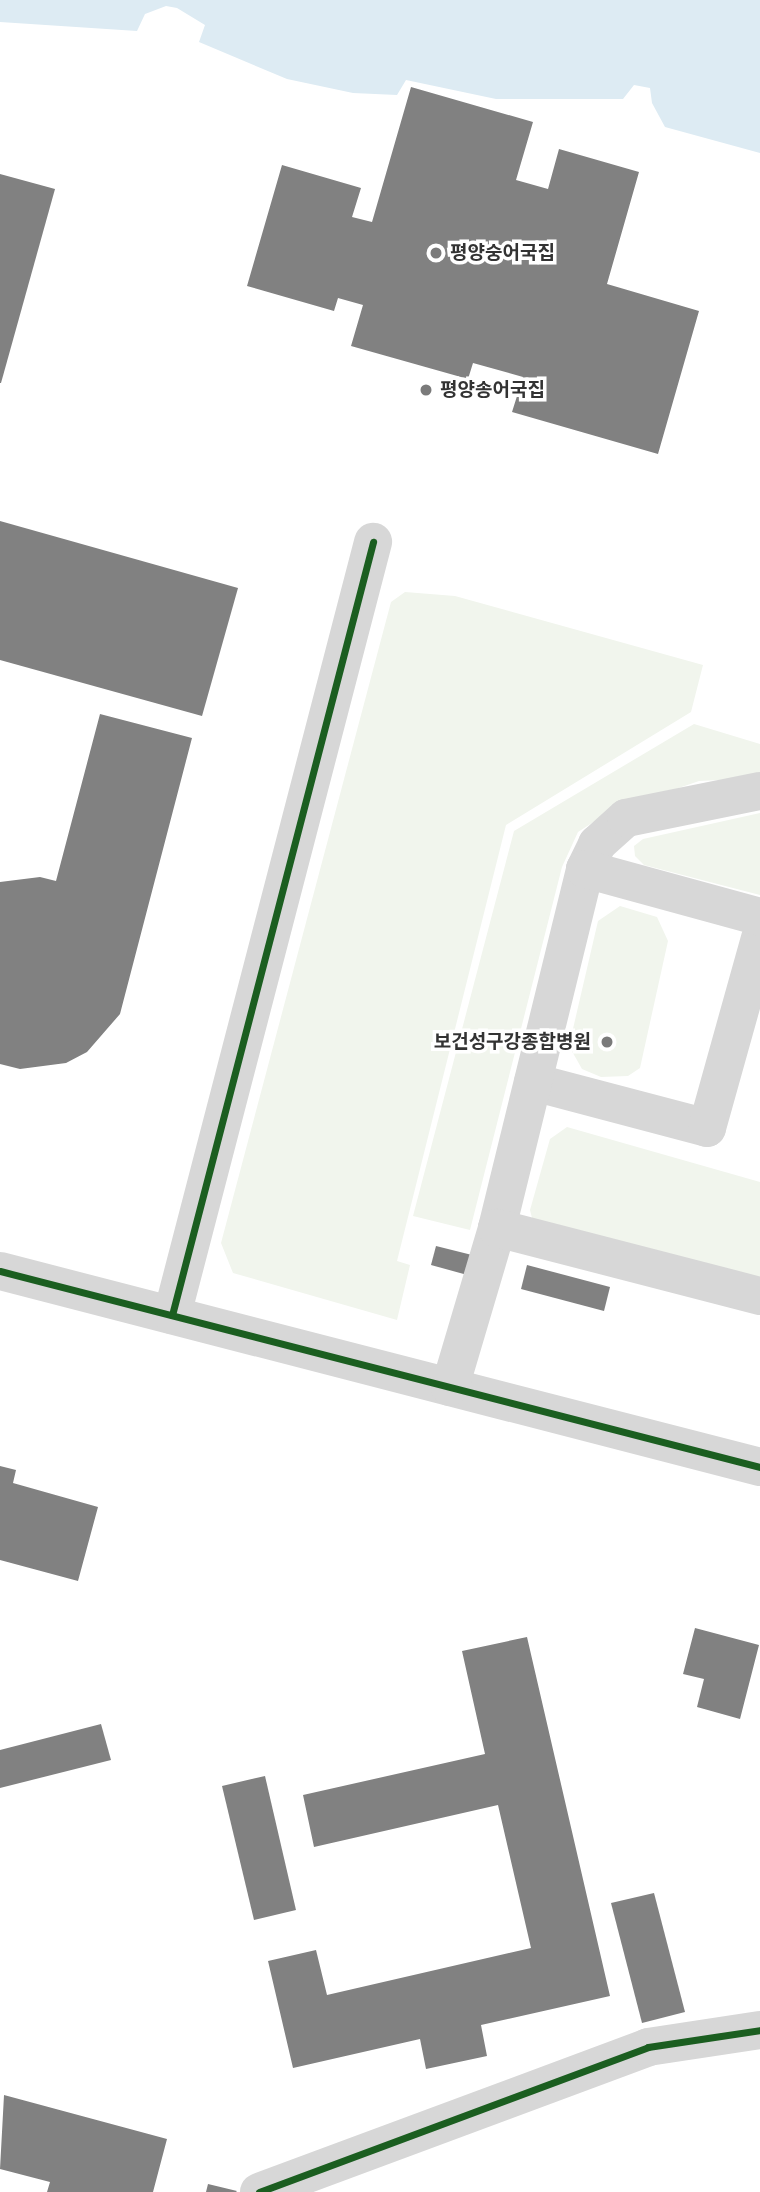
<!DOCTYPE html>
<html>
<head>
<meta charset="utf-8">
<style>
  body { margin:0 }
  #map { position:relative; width:760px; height:2192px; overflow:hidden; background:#fff; font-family:Quicksand,"Noto Sans KR",sans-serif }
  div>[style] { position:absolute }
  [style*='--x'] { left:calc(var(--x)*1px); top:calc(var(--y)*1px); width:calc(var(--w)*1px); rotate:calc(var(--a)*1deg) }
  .green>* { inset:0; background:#f1f5ed }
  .water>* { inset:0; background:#ddebf3 }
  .building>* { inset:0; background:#818181 }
  .minor>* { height:38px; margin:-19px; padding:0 19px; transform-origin:19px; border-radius:19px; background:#d7d7d7 }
  .cycleway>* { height:7px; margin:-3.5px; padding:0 3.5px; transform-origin:3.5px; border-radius:3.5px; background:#1b5e20 }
  .dots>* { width:19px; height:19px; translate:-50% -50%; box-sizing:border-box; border:4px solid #fff; border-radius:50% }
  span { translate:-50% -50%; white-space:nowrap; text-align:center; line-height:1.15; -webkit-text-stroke:7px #fff; paint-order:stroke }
  .poi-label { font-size:19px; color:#333; font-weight:700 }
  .left { translate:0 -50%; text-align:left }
  .right { translate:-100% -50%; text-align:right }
</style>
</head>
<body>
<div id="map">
  <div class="green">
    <i style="clip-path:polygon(405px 592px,455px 596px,703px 665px,691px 712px,506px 825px,397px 1261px,410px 1265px,397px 1320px,233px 1273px,221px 1243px,391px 602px)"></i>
    <i style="clip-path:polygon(694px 724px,760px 744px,760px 778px,699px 781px,609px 812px,578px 832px,562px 867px,470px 1230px,413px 1216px,514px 831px)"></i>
    <i style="clip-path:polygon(760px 813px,760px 895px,644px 865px,635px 856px,634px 846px,643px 839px)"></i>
    <i style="clip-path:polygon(620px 906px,657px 917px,668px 941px,640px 1068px,628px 1076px,601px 1077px,582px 1069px,569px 1046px,598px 921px)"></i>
    <i style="clip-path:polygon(567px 1127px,760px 1182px,760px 1289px,533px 1222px,530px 1210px,550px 1139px)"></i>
  </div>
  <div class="water">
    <i style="clip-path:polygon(0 0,760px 0,760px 153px,665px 127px,652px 103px,650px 88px,634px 85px,623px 99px,496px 99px,406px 80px,397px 95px,353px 93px,287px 79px,199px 42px,205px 25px,177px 8px,166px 6px,145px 14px,137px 31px,0 22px)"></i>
  </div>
  <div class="building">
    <i style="clip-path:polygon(411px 87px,533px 122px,516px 180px,548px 189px,559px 149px,639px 172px,607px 284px,699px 311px,658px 454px,512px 412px,523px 377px,473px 363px,468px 379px,351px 346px,363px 305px,338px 298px,334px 311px,247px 286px,282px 165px,361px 188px,352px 217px,372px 222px)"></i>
    <i style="clip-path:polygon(0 174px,55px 189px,1px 383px,0 383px)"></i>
    <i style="clip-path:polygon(0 521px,238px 588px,202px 716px,0 660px)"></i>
    <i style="clip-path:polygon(100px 714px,192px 738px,120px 1014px,87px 1052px,66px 1063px,20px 1069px,0 1064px,0 882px,40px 877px,56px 881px)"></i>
    <i style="clip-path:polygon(436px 1246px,476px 1256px,471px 1276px,431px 1265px)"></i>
    <i style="clip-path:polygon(527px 1265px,610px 1287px,604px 1311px,521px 1289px)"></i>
    <i style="clip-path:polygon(0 1466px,16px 1470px,13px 1483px,98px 1507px,78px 1581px,0 1560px)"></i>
    <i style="clip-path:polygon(695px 1628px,759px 1645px,740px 1719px,697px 1707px,704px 1679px,683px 1674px)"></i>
    <i style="clip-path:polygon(527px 1637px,610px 1996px,481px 2025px,487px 2056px,426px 2069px,420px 2039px,293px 2068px,268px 1961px,316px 1950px,327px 1995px,531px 1948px,498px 1805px,314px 1847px,303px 1795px,485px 1754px,462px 1651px)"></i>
    <i style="clip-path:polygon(101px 1724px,111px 1760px,0 1788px,0 1750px)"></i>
    <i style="clip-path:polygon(265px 1776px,296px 1910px,254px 1920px,222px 1786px)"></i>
    <i style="clip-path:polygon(654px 1893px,685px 2012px,642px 2023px,611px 1903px)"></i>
    <i style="clip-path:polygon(4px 2095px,167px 2139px,153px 2192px,47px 2192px,50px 2182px,0 2169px)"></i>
    <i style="clip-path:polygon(208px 2184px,237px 2191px,236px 2192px,206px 2192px)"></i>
  </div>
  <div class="minor">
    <i style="--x:585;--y:869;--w:28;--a:-64"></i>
    <i style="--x:597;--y:844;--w:39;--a:-42"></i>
    <i style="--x:626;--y:818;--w:137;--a:-11.4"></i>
    <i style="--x:533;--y:1082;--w:180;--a:14.8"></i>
    <i style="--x:707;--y:1128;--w:197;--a:-74.4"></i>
    <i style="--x:497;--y:1228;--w:370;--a:-76.2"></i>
    <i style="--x:585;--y:869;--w:181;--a:15.3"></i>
    <i style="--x:0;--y:1271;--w:785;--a:14.46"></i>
    <i style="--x:172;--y:1315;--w:799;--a:-75.42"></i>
    <i style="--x:450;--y:1387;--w:166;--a:-73.5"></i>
    <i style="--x:497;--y:1228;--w:272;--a:14.5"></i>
    <i style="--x:259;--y:2192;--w:415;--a:-20.4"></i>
    <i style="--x:648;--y:2047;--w:113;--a:-8.6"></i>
  </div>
  <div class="cycleway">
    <i style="--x:0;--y:1271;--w:785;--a:14.46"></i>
    <i style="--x:172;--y:1315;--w:799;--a:-75.42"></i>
    <i style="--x:259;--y:2192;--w:415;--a:-20.4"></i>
    <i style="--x:648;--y:2047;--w:113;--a:-8.6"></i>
  </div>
  <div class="dots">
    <i style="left:436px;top:253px;background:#7a7a7a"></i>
    <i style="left:426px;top:390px;background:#7a7a7a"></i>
    <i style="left:607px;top:1042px;background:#7a7a7a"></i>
  </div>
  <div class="poi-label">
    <span class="left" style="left:450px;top:253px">평양숭어국집</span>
    <span class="left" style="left:440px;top:390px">평양송어국집</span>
    <span class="right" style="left:591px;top:1042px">보건성구강종합병원</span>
  </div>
</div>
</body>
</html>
